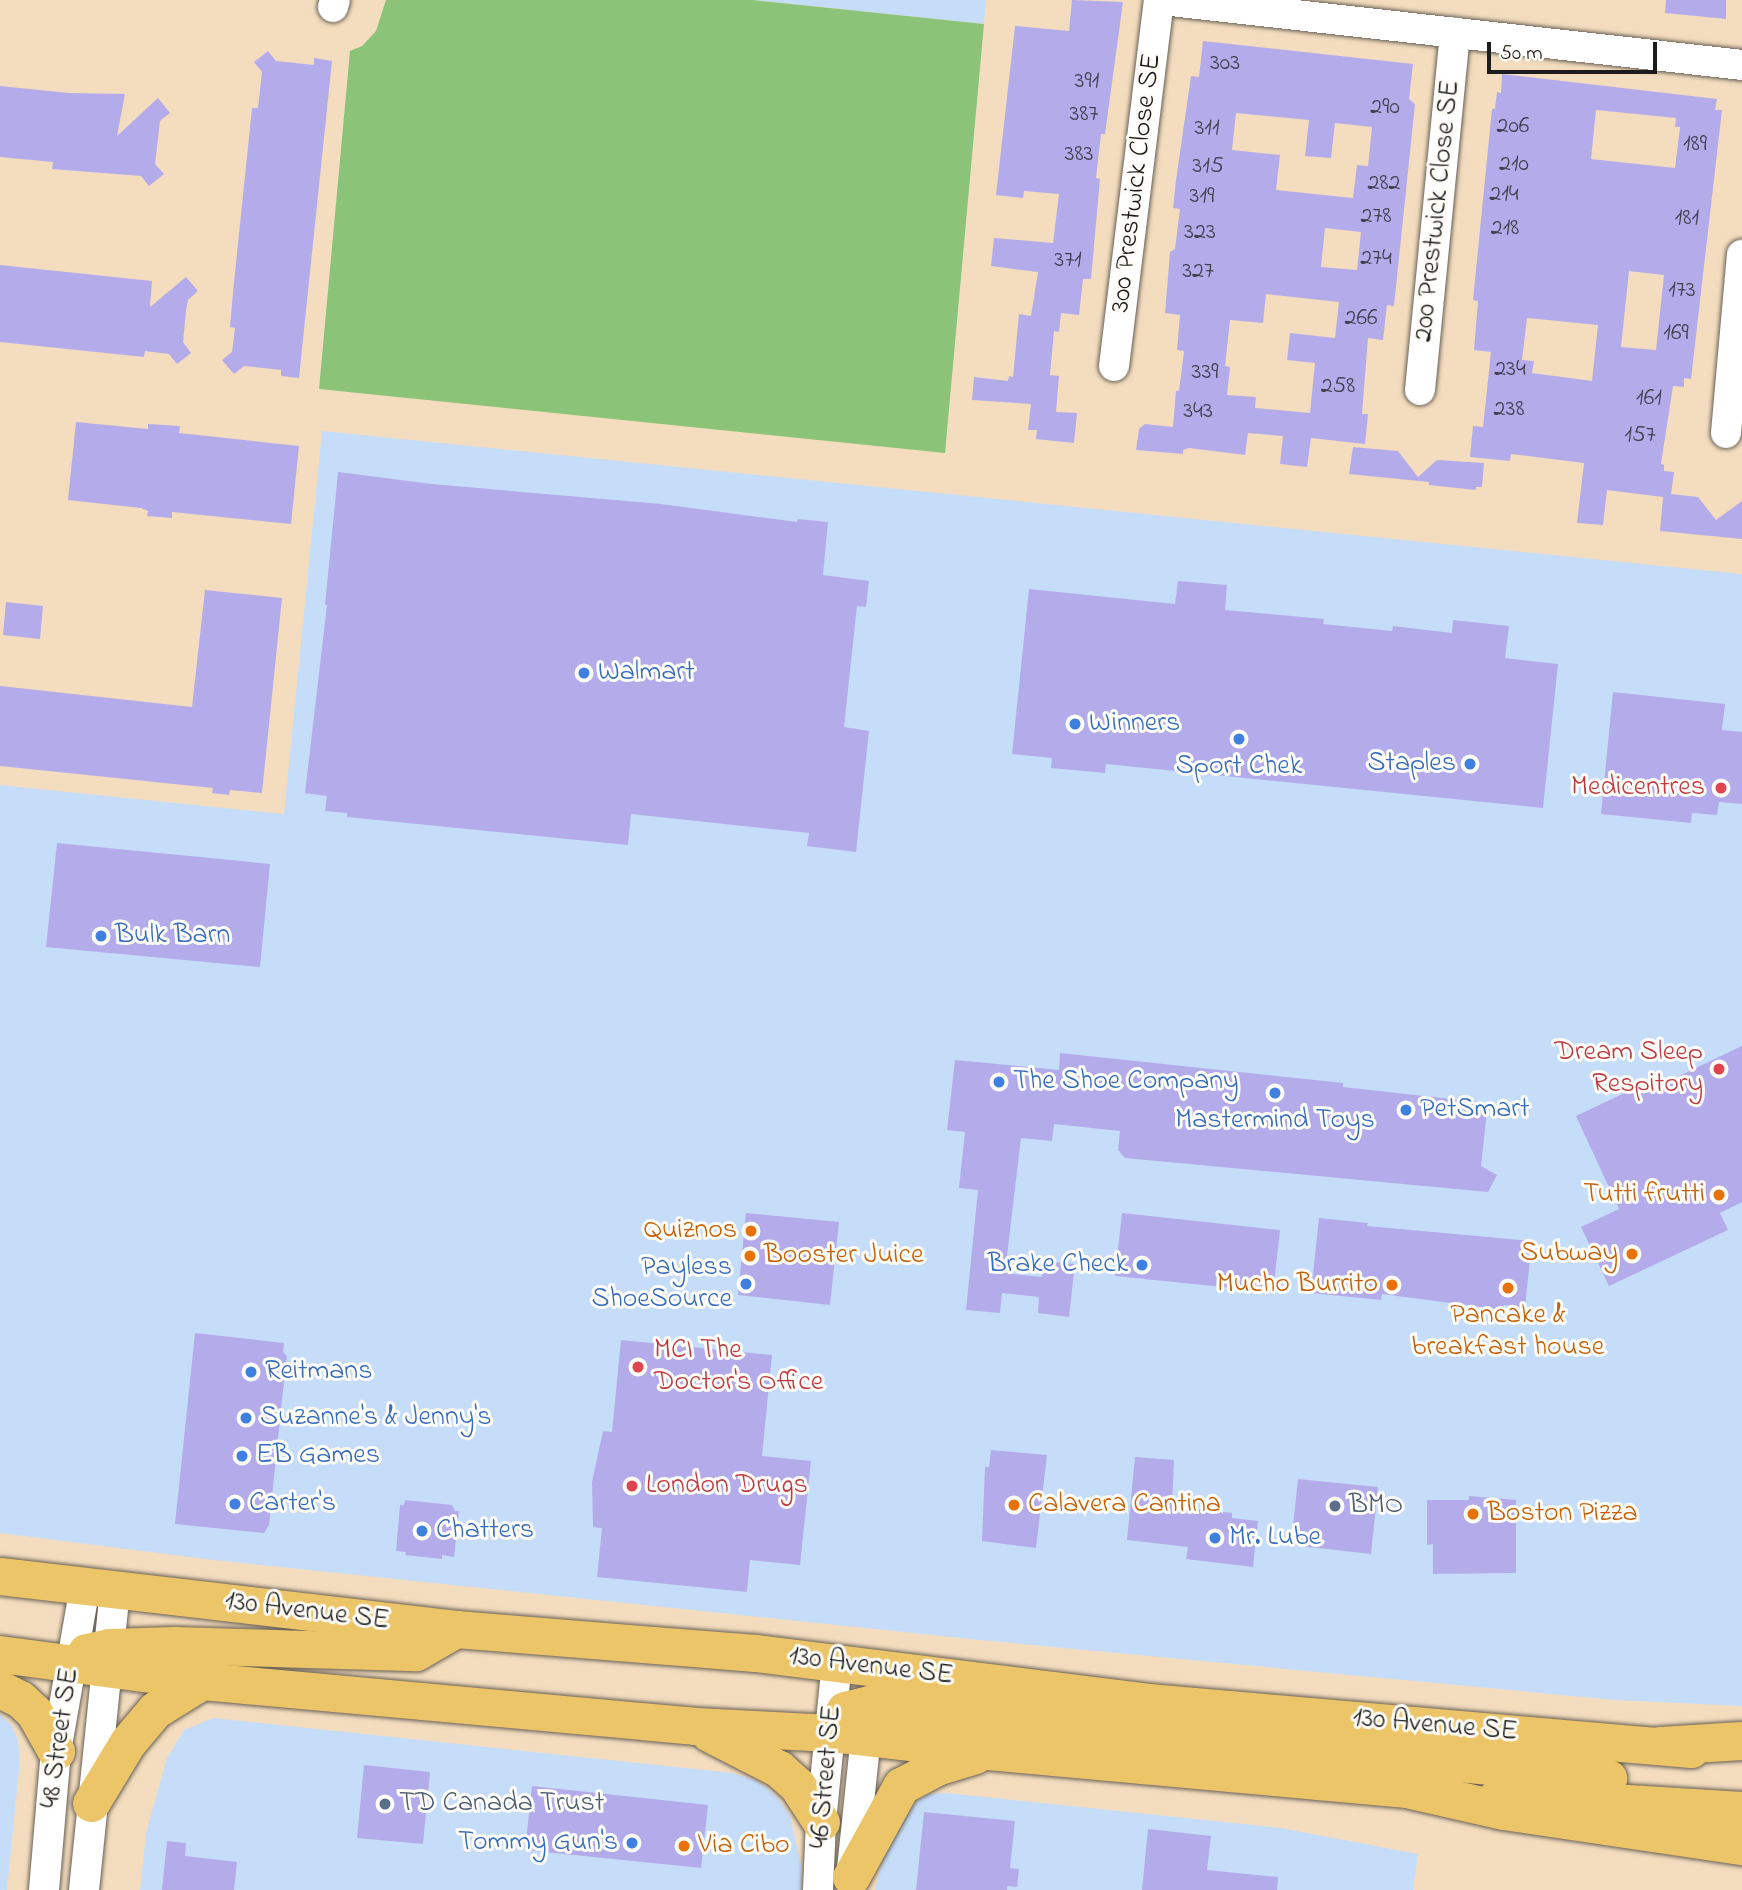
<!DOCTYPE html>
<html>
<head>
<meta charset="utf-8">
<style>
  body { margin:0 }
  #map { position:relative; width:1742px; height:1890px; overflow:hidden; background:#f4ddbf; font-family:"Indie Flower",sans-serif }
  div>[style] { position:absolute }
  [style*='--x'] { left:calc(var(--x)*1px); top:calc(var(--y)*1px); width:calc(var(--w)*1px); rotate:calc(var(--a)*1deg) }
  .built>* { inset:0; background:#c6ddf9 }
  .green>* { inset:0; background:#8bc478 }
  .building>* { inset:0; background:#b4acea }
  .roads { filter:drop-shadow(0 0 2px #686055) drop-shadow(0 0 2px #686055) }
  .minor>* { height:30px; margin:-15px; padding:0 15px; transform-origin:15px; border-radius:15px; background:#fff }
  .major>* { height:37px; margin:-18.5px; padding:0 18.5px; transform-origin:18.5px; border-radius:18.5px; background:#edc569 }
  .highway>* { height:38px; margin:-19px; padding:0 19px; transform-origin:19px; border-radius:19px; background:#edc569 }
  .dots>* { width:19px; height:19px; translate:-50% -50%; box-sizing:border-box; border:4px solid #fdfcf7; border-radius:50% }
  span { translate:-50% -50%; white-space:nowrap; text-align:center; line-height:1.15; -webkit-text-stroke:6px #fdfcf7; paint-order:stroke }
  .number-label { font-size:24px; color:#424050 }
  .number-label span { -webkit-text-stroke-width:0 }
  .street-label { font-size:28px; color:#1c1c1c }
  .shop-label { font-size:28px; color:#366cbe }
  .left { translate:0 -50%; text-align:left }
  .right { translate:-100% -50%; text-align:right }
  .health-label { font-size:28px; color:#be3a42 }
  .food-label { font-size:28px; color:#c56008 }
  .service-label { font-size:28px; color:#4e5e75 }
  .scale { position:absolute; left:1487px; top:42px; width:170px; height:32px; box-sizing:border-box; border:4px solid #1c1c1c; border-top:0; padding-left:9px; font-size:21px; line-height:24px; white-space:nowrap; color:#1c1c1c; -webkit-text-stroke:5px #fdfcf7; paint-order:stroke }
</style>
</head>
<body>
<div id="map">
  <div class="built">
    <i style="clip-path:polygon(753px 0,986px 0,984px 24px)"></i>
    <i style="clip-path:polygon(322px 431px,1742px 574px,1742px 1706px,1615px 1700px,980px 1640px,214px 1560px,0 1533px,0 785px,284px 814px)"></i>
    <i style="clip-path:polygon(0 1714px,12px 1726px,18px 1740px,20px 1760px,7px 1890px,0 1890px)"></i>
    <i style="clip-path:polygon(213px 1718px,733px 1773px,755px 1780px,767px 1788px,778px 1798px,790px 1816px,801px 1864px,802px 1890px,140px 1890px,146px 1833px,167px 1758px,184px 1730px)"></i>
    <i style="clip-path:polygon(947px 1793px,1281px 1828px,1418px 1854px,1413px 1890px,875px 1890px,888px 1839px,902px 1813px,927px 1794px)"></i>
  </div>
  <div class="green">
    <i style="clip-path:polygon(386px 0,753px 0,984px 24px,945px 453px,319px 389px,350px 51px,362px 46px,376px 31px)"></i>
  </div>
  <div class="building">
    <i style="clip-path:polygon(1072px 0,1123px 2px,1105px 134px,1101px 134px,1096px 178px,1100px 179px,1091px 279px,1083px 279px,1079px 315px,1061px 313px,1059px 332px,1054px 331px,1050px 375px,1059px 376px,1056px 412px,1077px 413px,1074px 443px,1036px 439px,1037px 430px,1028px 430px,1031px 404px,972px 400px,974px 377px,1008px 381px,1009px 376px,1013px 377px,1019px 314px,1031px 316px,1038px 272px,991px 266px,994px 238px,1053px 243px,1059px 194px,1024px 191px,1023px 198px,996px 195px,1015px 26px,1069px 31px)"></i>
    <i style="clip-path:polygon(1666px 0,1726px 0,1726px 19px,1665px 13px)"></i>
    <i style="clip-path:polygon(evenodd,1203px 41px,1413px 64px,1409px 99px,1415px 104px,1394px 306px,1387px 305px,1383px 340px,1368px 338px,1362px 414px,1368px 414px,1365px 444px,1311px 438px,1307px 467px,1280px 464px,1283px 436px,1248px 433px,1245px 455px,1189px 448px,1183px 450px,1183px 454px,1136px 450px,1139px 429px,1145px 424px,1173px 427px,1176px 391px,1179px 391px,1184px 351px,1177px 350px,1180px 315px,1165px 313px,1170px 252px,1175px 249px,1180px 209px,1173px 208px,1176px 180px,1191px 76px,1199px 77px,1203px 41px,1236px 113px,1309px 120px,1305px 156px,1331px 158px,1335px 123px,1372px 127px,1368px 166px,1357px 165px,1353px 198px,1276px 190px,1280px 155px,1232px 150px,1236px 113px,1203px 41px,1325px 228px,1361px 232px,1357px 270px,1321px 267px,1325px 228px,1203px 41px,1266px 294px,1339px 302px,1335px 338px,1290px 333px,1287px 360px,1315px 363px,1310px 413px,1255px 408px,1256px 397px,1227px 395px,1230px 367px,1225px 366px,1230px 320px,1263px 323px,1266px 294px)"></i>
    <i style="clip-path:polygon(268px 51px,276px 61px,314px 65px,314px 58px,332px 61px,299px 378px,281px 376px,281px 370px,244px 366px,234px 374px,222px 360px,232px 352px,235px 328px,230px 327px,233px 292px,252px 108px,258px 108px,262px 72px,254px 62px)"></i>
    <i style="clip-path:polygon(evenodd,1502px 74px,1717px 99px,1715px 110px,1722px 110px,1691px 379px,1684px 378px,1684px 387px,1673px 386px,1661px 464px,1664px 465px,1664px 471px,1674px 472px,1671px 494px,1698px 497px,1716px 520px,1742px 501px,1742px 539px,1660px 531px,1663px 497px,1607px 490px,1603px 525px,1577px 523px,1584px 463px,1511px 454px,1510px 461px,1470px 457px,1473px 426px,1483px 427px,1491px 352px,1474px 350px,1478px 301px,1473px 300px,1492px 109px,1495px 109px,1497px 92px,1501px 93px,1502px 74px,1596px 110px,1676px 118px,1675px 127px,1680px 127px,1675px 168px,1591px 159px,1596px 110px,1502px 74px,1629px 271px,1664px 275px,1656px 350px,1621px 347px,1629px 271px,1502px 74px,1527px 318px,1598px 325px,1592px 381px,1532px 373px,1534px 361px,1522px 360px,1527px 318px)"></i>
    <i style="clip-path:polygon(0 86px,69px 93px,125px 94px,117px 136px,158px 98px,170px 113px,160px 121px,155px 164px,164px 174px,149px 186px,141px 176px,52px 169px,53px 162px,0 157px)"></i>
    <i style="clip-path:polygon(0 265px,152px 281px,150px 307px,186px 277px,198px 291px,188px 300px,186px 311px,183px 342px,191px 353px,177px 364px,169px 354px,145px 351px,144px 357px,0 342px)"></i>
    <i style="clip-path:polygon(76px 422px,148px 429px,148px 424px,180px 426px,179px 433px,299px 446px,291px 524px,172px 512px,172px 518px,147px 516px,148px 511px,141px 508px,68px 500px)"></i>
    <i style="clip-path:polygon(1353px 447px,1398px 451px,1418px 477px,1437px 460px,1484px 463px,1482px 487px,1476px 487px,1476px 490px,1457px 488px,1429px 485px,1429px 482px,1349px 474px)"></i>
    <i style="clip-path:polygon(338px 472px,432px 484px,661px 504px,797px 522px,798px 519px,828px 522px,823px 575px,869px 581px,866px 607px,857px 606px,844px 727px,869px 731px,856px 852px,807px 846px,809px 833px,631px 814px,628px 845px,347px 817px,347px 813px,325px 811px,327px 796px,305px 793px,327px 605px,325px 605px)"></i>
    <i style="clip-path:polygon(1178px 581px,1227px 585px,1225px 610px,1324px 619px,1323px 624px,1392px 631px,1393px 626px,1452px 633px,1453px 620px,1509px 626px,1505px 658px,1558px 664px,1543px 808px,1106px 764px,1105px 773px,1051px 768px,1052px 758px,1012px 754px,1029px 589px,1175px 604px)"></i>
    <i style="clip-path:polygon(205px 590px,282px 598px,262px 793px,230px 790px,229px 795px,212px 793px,213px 788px,0 766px,0 686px,192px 707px)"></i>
    <i style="clip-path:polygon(6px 602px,43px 606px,40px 639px,3px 635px)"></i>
    <i style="clip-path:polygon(1613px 692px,1725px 704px,1722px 730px,1742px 732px,1742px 804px,1719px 802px,1717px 815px,1692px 813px,1691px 823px,1601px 814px)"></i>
    <i style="clip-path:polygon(57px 843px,270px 864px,260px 967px,46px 947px)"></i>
    <i style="clip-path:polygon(1742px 1046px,1742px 1202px,1720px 1213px,1728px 1230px,1609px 1286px,1581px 1227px,1619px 1209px,1576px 1116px,1656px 1078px,1660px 1085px)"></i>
    <i style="clip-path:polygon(1060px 1053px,1343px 1083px,1343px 1087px,1488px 1103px,1481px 1166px,1497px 1175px,1488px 1192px,1125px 1158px,1118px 1150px,1120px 1131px,1054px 1124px,1052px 1141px,1021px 1138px,1005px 1273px,1042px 1277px,1043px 1261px,1075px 1264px,1069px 1317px,1038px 1313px,1039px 1297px,1002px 1293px,1000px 1313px,966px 1310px,978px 1190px,959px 1188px,965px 1132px,947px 1130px,955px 1060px,1059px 1070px)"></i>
    <i style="clip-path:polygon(746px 1213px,839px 1222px,830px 1305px,738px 1295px)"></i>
    <i style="clip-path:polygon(1122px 1213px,1280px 1230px,1273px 1292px,1115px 1276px)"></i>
    <i style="clip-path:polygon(1319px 1218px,1368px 1223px,1367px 1226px,1532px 1241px,1525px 1307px,1504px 1305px,1504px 1310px,1382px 1294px,1381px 1300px,1311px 1293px)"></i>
    <i style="clip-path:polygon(195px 1333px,284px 1343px,283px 1352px,287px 1356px,282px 1400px,269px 1525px,264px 1533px,175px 1524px)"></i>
    <i style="clip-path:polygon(621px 1340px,772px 1355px,762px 1456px,811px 1461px,800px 1565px,750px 1560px,747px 1592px,597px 1577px,602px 1528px,593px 1527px,592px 1482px,603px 1431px,612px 1432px)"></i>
    <i style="clip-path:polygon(991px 1450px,1047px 1455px,1036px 1548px,982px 1541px,985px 1467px,989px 1467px)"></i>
    <i style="clip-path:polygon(1135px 1457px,1174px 1460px,1172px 1506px,1232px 1513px,1232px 1518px,1258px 1521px,1253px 1567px,1186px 1559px,1188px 1547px,1127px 1540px)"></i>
    <i style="clip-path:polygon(1298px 1479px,1378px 1487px,1371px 1554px,1291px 1545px)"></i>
    <i style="clip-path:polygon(1469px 1496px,1516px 1500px,1516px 1573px,1433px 1574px,1433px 1544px,1427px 1545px,1427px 1500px,1469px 1500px)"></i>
    <i style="clip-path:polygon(405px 1500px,452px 1505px,455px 1511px,459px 1511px,454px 1557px,442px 1555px,442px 1559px,405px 1555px,406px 1552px,396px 1551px,400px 1505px,404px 1505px)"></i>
    <i style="clip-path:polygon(364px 1765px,430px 1772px,423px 1844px,357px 1838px)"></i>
    <i style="clip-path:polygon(532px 1786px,708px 1805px,701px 1868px,525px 1850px)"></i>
    <i style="clip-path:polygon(924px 1812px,1015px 1821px,1010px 1868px,1019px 1869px,1017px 1887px,1007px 1886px,1007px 1890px,916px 1890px)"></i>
    <i style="clip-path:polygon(1148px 1829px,1211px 1836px,1207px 1870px,1278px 1877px,1277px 1890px,1142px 1890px)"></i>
    <i style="clip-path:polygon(167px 1841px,186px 1843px,185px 1856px,237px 1862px,234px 1890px,162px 1890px)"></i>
  </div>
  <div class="roads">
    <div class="minor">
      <i style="--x:1162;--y:0;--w:584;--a:6.39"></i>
      <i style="--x:333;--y:7;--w:7;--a:-74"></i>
      <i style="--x:1114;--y:366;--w:369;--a:-83"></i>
      <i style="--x:1420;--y:390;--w:359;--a:-84.4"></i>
      <i style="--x:1726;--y:433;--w:179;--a:-84.9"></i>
      <i style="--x:852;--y:1869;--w:154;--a:-84"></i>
      <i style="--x:44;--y:1890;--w:140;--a:-85.1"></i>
      <i style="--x:56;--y:1751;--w:167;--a:-80"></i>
      <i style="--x:84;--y:1890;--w:301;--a:-84.1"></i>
      <i style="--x:818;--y:1890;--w:68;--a:-87.5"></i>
      <i style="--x:821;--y:1822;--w:160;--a:-84.3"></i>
    </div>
    <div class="major">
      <i style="--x:0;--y:1576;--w:459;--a:6.6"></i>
      <i style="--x:456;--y:1629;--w:300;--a:4.6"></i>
      <i style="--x:755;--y:1653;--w:396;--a:7.1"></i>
      <i style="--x:1148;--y:1702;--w:545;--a:4.95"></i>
      <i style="--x:86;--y:1652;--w:24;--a:-12"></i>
      <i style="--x:109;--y:1647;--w:65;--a:-1.8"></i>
      <i style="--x:174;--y:1645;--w:242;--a:1.7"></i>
      <i style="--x:416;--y:1652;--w:46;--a:-29.9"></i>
      <i style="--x:0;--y:1654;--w:204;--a:7.6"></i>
      <i style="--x:202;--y:1681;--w:496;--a:5.2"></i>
      <i style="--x:696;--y:1726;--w:135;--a:3"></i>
      <i style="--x:831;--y:1733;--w:158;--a:6.5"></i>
      <i style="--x:988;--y:1751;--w:454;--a:5.2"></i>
      <i style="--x:0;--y:1689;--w:22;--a:27"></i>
      <i style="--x:20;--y:1699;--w:19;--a:43"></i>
      <i style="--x:34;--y:1712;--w:45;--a:60.6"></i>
      <i style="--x:709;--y:1733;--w:79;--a:27.2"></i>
      <i style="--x:779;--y:1769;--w:24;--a:42"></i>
      <i style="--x:797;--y:1785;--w:44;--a:57"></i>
      <i style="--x:831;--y:1733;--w:27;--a:-59"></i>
      <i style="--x:845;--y:1710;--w:25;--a:-14"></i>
      <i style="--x:869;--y:1704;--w:743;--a:5.72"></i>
      <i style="--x:1498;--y:1795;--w:244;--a:3.5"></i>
      <i style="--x:91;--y:1803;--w:71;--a:-58.8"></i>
      <i style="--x:128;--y:1742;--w:42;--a:-49.8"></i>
      <i style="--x:155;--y:1710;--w:55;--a:-31.7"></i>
      <i style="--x:851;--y:1877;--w:104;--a:-61.2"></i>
      <i style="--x:901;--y:1786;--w:40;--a:-28"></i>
      <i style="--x:936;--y:1767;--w:41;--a:-17.1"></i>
    </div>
    <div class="highway">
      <i style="--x:1661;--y:1746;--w:81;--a:-3.5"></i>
      <i style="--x:1411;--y:1790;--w:95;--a:12.7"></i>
      <i style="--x:1504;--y:1811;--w:241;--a:8.4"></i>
    </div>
  </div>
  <div class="dots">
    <i style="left:584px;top:673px;background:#3f7fe0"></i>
    <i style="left:1075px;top:724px;background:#3f7fe0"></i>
    <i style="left:1239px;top:739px;background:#3f7fe0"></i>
    <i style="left:1470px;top:764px;background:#3f7fe0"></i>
    <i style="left:1721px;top:788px;background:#e0444e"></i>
    <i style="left:101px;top:936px;background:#3f7fe0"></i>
    <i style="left:1719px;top:1069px;background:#e0444e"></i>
    <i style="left:999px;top:1082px;background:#3f7fe0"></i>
    <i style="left:1275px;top:1093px;background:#3f7fe0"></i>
    <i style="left:1406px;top:1110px;background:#3f7fe0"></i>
    <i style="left:1719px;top:1195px;background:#e8710a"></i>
    <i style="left:751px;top:1231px;background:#e8710a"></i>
    <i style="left:1632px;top:1254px;background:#e8710a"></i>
    <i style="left:750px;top:1256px;background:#e8710a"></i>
    <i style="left:1142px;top:1265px;background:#3f7fe0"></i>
    <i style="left:746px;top:1284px;background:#3f7fe0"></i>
    <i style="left:1392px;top:1285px;background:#e8710a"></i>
    <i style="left:1508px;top:1288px;background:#e8710a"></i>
    <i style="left:638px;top:1367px;background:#e0444e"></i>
    <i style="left:251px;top:1372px;background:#3f7fe0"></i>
    <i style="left:246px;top:1418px;background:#3f7fe0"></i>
    <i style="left:242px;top:1456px;background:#3f7fe0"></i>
    <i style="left:632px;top:1486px;background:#e0444e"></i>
    <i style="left:235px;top:1504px;background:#3f7fe0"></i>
    <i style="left:1014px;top:1505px;background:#e8710a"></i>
    <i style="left:1335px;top:1506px;background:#5c6f8a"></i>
    <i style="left:1473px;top:1514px;background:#e8710a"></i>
    <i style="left:422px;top:1531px;background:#3f7fe0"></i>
    <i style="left:1215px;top:1538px;background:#3f7fe0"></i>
    <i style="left:385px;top:1804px;background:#5c6f8a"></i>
    <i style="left:632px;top:1843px;background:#3f7fe0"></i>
    <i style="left:684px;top:1846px;background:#e8710a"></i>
  </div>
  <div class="number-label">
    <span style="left:1225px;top:64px">303</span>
    <span style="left:1087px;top:82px">391</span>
    <span style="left:1385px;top:108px">290</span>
    <span style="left:1084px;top:115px">387</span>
    <span style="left:1513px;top:127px">206</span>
    <span style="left:1207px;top:129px">311</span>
    <span style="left:1695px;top:145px">189</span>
    <span style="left:1079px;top:155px">383</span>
    <span style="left:1514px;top:165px">210</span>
    <span style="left:1208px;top:167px">315</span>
    <span style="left:1384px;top:184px">282</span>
    <span style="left:1504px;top:195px">214</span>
    <span style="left:1202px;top:197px">319</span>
    <span style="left:1376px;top:217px">278</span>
    <span style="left:1687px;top:219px">181</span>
    <span style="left:1505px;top:229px">218</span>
    <span style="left:1200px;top:233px">323</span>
    <span style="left:1376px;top:259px">274</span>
    <span style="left:1068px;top:261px">371</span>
    <span style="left:1198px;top:272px">327</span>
    <span style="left:1682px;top:291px">173</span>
    <span style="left:1361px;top:319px">266</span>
    <span style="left:1676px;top:334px">169</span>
    <span style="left:1510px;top:370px">234</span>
    <span style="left:1205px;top:373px">339</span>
    <span style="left:1338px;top:387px">258</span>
    <span style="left:1649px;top:399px">161</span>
    <span style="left:1509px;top:410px">238</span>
    <span style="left:1198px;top:412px">343</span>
    <span style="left:1640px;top:436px">157</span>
  </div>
  <div class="street-label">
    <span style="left:1137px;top:183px;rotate:-83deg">300 Prestwick Close SE</span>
    <span style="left:1438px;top:211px;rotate:-84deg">200 Prestwick Close SE</span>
    <span style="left:307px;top:1612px;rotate:7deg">130 Avenue SE</span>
    <span style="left:871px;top:1667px;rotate:7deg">130 Avenue SE</span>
    <span style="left:1435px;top:1726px;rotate:5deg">130 Avenue SE</span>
    <span style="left:61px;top:1738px;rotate:-82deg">48 Street SE</span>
    <span style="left:827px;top:1777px;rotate:-85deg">46 Street SE</span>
  </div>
  <div class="shop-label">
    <span class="left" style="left:598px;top:673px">Walmart</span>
    <span class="left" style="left:1089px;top:724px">Winners</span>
    <span class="right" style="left:1456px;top:764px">Staples</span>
    <span style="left:1239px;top:767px">Sport Chek</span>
    <span class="left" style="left:115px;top:936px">Bulk Barn</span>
    <span class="left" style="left:1013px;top:1082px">The Shoe Company</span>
    <span class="left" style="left:1420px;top:1110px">PetSmart</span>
    <span style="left:1275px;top:1121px">Mastermind Toys</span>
    <span class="right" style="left:1128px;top:1265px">Brake Check</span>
    <span class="right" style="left:732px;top:1284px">Payless<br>ShoeSource</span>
    <span class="left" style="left:265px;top:1372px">Reitmans</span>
    <span class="left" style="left:260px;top:1418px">Suzanne's &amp; Jenny's</span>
    <span class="left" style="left:256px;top:1456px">EB Games</span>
    <span class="left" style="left:249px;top:1504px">Carter's</span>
    <span class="left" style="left:436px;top:1531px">Chatters</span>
    <span class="left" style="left:1229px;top:1538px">Mr. Lube</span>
    <span class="right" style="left:618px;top:1843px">Tommy Gun's</span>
  </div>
  <div class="health-label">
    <span class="right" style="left:1705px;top:788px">Medicentres</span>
    <span class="right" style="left:1703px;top:1069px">Dream Sleep<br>Respitory</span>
    <span class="left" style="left:654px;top:1367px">MCI The<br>Doctor's Office</span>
    <span class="left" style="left:646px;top:1486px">London Drugs</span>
  </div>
  <div class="food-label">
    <span class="right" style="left:1705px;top:1195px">Tutti frutti</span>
    <span class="right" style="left:737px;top:1231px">Quiznos</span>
    <span class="right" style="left:1618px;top:1254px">Subway</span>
    <span class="left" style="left:764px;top:1256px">Booster Juice</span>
    <span class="right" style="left:1378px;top:1285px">Mucho Burrito</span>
    <span style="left:1508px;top:1332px">Pancake &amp;<br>breakfast house</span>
    <span class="left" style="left:1028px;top:1505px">Calavera Cantina</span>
    <span class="left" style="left:1487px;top:1514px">Boston Pizza</span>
    <span class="left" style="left:698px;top:1846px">Via Cibo</span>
  </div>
  <div class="service-label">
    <span class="left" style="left:1349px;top:1506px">BMO</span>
    <span class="left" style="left:399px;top:1804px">TD Canada Trust</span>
  </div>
  <div class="scale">50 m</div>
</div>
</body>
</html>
